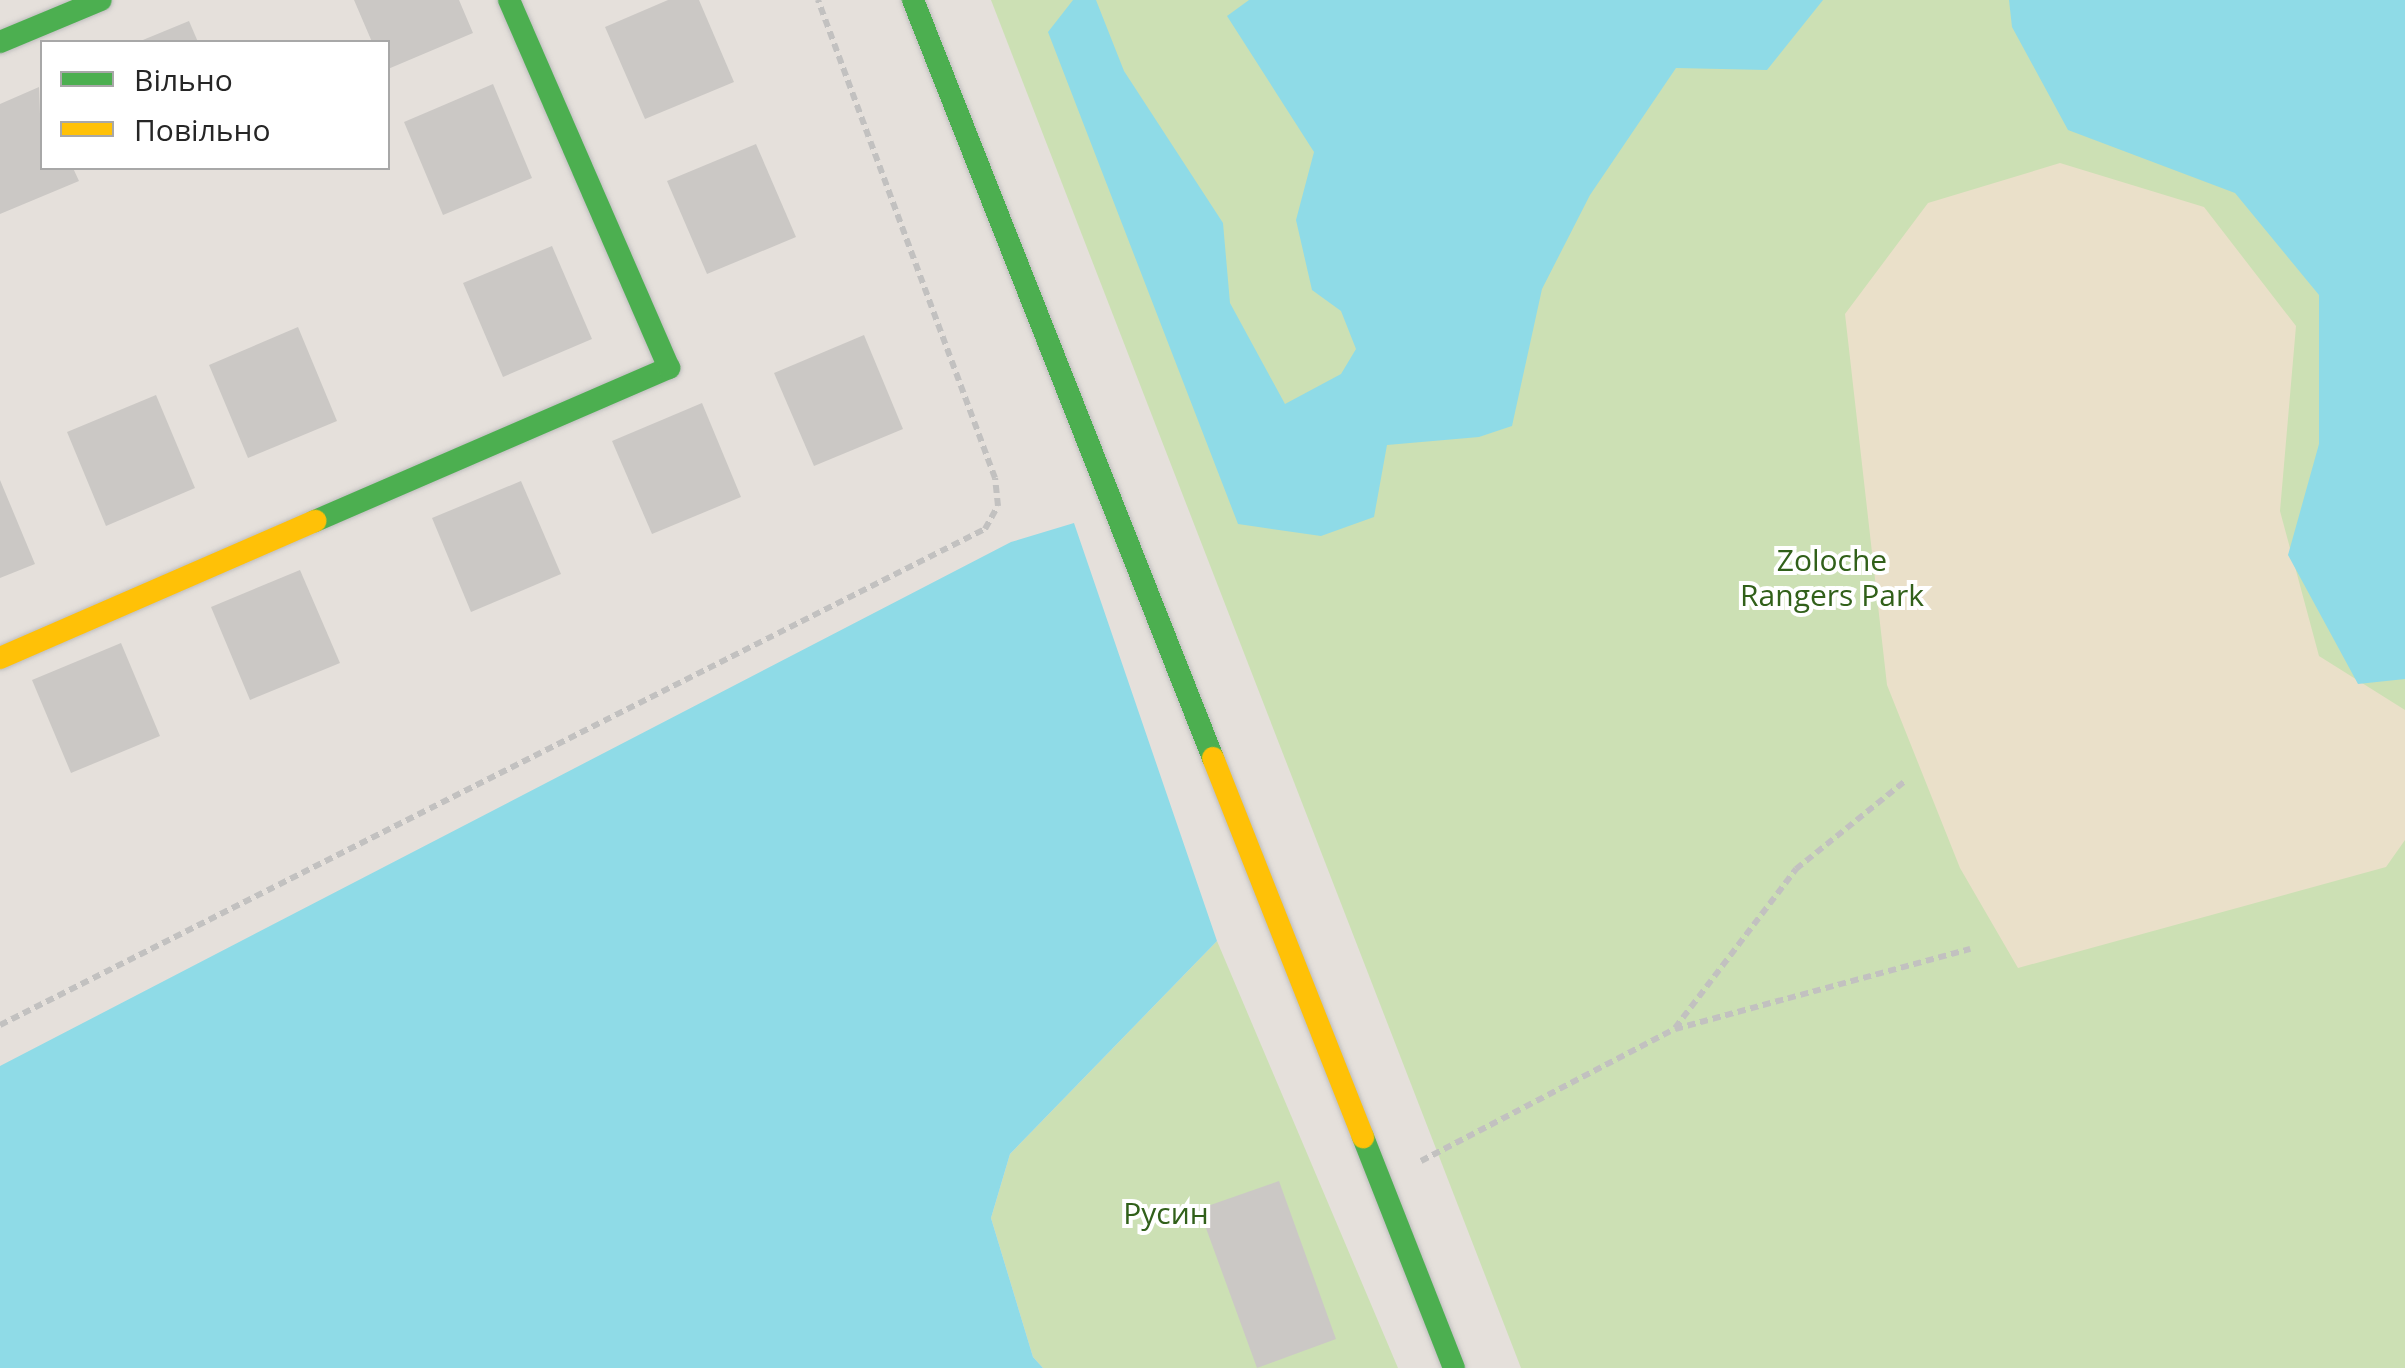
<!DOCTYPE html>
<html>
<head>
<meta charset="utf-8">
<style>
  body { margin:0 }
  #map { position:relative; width:2405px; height:1368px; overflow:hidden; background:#e5e0db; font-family:"Open Sans",sans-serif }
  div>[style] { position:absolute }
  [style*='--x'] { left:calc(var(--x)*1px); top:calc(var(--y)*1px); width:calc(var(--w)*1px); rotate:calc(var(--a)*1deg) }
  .green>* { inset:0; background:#cce0b4 }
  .sand>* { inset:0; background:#eae0c9 }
  .water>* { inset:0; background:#8fdbe7 }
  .building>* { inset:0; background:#cbc8c5 }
  .path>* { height:6px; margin-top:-3px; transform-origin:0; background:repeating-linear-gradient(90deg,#c2c1c0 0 8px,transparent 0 13px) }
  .roads { filter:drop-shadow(0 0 2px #bebdbd) drop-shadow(0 0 2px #bebdbd) }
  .fast>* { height:22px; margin:-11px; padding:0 11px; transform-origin:11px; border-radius:11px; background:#4caf50 }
  .slow>* { height:22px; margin:-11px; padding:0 11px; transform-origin:11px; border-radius:11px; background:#ffc107 }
  span { translate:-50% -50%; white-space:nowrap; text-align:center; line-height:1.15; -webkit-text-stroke:8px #fff; paint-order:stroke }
  .park-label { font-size:30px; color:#31601a }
  .legend { position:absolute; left:40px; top:40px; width:350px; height:130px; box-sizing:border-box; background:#fff; border:2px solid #a8a8a8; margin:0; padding:12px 18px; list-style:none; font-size:30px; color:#262626 }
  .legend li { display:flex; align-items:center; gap:20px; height:50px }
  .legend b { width:50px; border:2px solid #a8a8a8 }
</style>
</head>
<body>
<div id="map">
  <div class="green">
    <i style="clip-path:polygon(991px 0,2405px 0,2405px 1368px,1521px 1368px)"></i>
    <i style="clip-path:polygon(1217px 941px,1398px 1368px,1043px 1368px,1033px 1357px,991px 1218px,1010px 1154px)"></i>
  </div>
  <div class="sand">
    <i style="clip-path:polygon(2060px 163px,2204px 207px,2296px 326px,2280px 511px,2319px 656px,2405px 710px,2405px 840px,2386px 867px,2018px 968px,1960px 868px,1887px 685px,1845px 314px,1928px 203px)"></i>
  </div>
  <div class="water">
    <i style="clip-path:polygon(1073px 0,1096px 0,1124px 71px,1223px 223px,1230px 303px,1285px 404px,1341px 374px,1356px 349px,1341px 311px,1312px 290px,1296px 220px,1314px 152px,1227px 16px,1249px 0,1823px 0,1767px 70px,1676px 68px,1590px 195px,1542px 289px,1512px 426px,1479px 437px,1387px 445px,1374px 517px,1321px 536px,1238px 524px,1048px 32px)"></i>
    <i style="clip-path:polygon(2009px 0,2405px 0,2405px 679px,2358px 684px,2288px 555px,2319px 444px,2319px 295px,2235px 193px,2068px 130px,2012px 27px)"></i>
    <i style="clip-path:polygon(1074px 523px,1217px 941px,1010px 1154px,991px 1218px,1033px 1357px,1043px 1368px,0 1368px,0 1066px,1011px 542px)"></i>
  </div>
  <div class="building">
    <i style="clip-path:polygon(354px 0,459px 0,473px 33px,388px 69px,388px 42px,372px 42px)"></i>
    <i style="clip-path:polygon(668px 0,699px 0,734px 82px,645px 119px,605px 27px)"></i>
    <i style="clip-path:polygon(189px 21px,198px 42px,138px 42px)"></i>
    <i style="clip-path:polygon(493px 84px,532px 178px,443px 215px,404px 122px)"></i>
    <i style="clip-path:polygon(39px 87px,42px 168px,73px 168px,79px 181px,0 214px,0 104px)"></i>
    <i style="clip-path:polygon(756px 144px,796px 237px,707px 274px,667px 181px)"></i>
    <i style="clip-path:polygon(552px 246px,592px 339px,503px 377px,463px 283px)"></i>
    <i style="clip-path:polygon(298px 327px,337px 421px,248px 458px,209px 365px)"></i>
    <i style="clip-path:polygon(864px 335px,903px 429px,814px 466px,774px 373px)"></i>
    <i style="clip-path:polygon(156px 395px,195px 488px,106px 526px,67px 432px)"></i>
    <i style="clip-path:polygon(702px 403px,741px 497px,652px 534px,612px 441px)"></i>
    <i style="clip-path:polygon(0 480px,35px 564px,0 578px)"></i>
    <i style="clip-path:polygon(521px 481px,561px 574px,471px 612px,432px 518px)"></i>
    <i style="clip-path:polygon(300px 570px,340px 663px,250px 700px,211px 607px)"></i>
    <i style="clip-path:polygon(121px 643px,160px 736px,71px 773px,32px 680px)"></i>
    <i style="clip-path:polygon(1279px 1181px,1336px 1339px,1257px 1368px,1199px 1209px)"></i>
  </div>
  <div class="path">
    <i style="--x:0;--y:1025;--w:1103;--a:-26.73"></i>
    <i style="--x:985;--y:529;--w:26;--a:-61"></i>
    <i style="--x:998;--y:506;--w:28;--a:-96"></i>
    <i style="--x:995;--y:478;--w:510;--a:-110.32"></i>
    <i style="--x:1675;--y:1028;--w:200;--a:-52.7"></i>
    <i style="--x:1796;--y:869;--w:139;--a:-38.9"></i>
    <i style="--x:1421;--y:1161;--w:286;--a:-27.5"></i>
    <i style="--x:1675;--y:1029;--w:306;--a:-15.2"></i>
  </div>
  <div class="roads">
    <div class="fast">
      <i style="--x:913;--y:0;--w:815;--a:68.41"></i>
      <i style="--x:0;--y:42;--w:109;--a:-22.6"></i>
      <i style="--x:315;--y:521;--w:386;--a:-23.4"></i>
      <i style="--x:669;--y:368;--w:401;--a:-113.5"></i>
      <i style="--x:1363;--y:1137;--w:248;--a:68.5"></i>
    </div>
    <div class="slow">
      <i style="--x:0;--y:658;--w:344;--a:-23.5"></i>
      <i style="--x:1213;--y:758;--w:408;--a:68.4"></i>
    </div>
  </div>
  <div class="park-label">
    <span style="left:1832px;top:577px">Zoloche<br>Rangers Park</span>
    <span style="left:1166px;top:1213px">Русин</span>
  </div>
  <ul class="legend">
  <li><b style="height:12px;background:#4caf50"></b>Вільно</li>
  <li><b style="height:12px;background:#ffc107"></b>Повільно</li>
  </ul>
</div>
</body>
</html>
